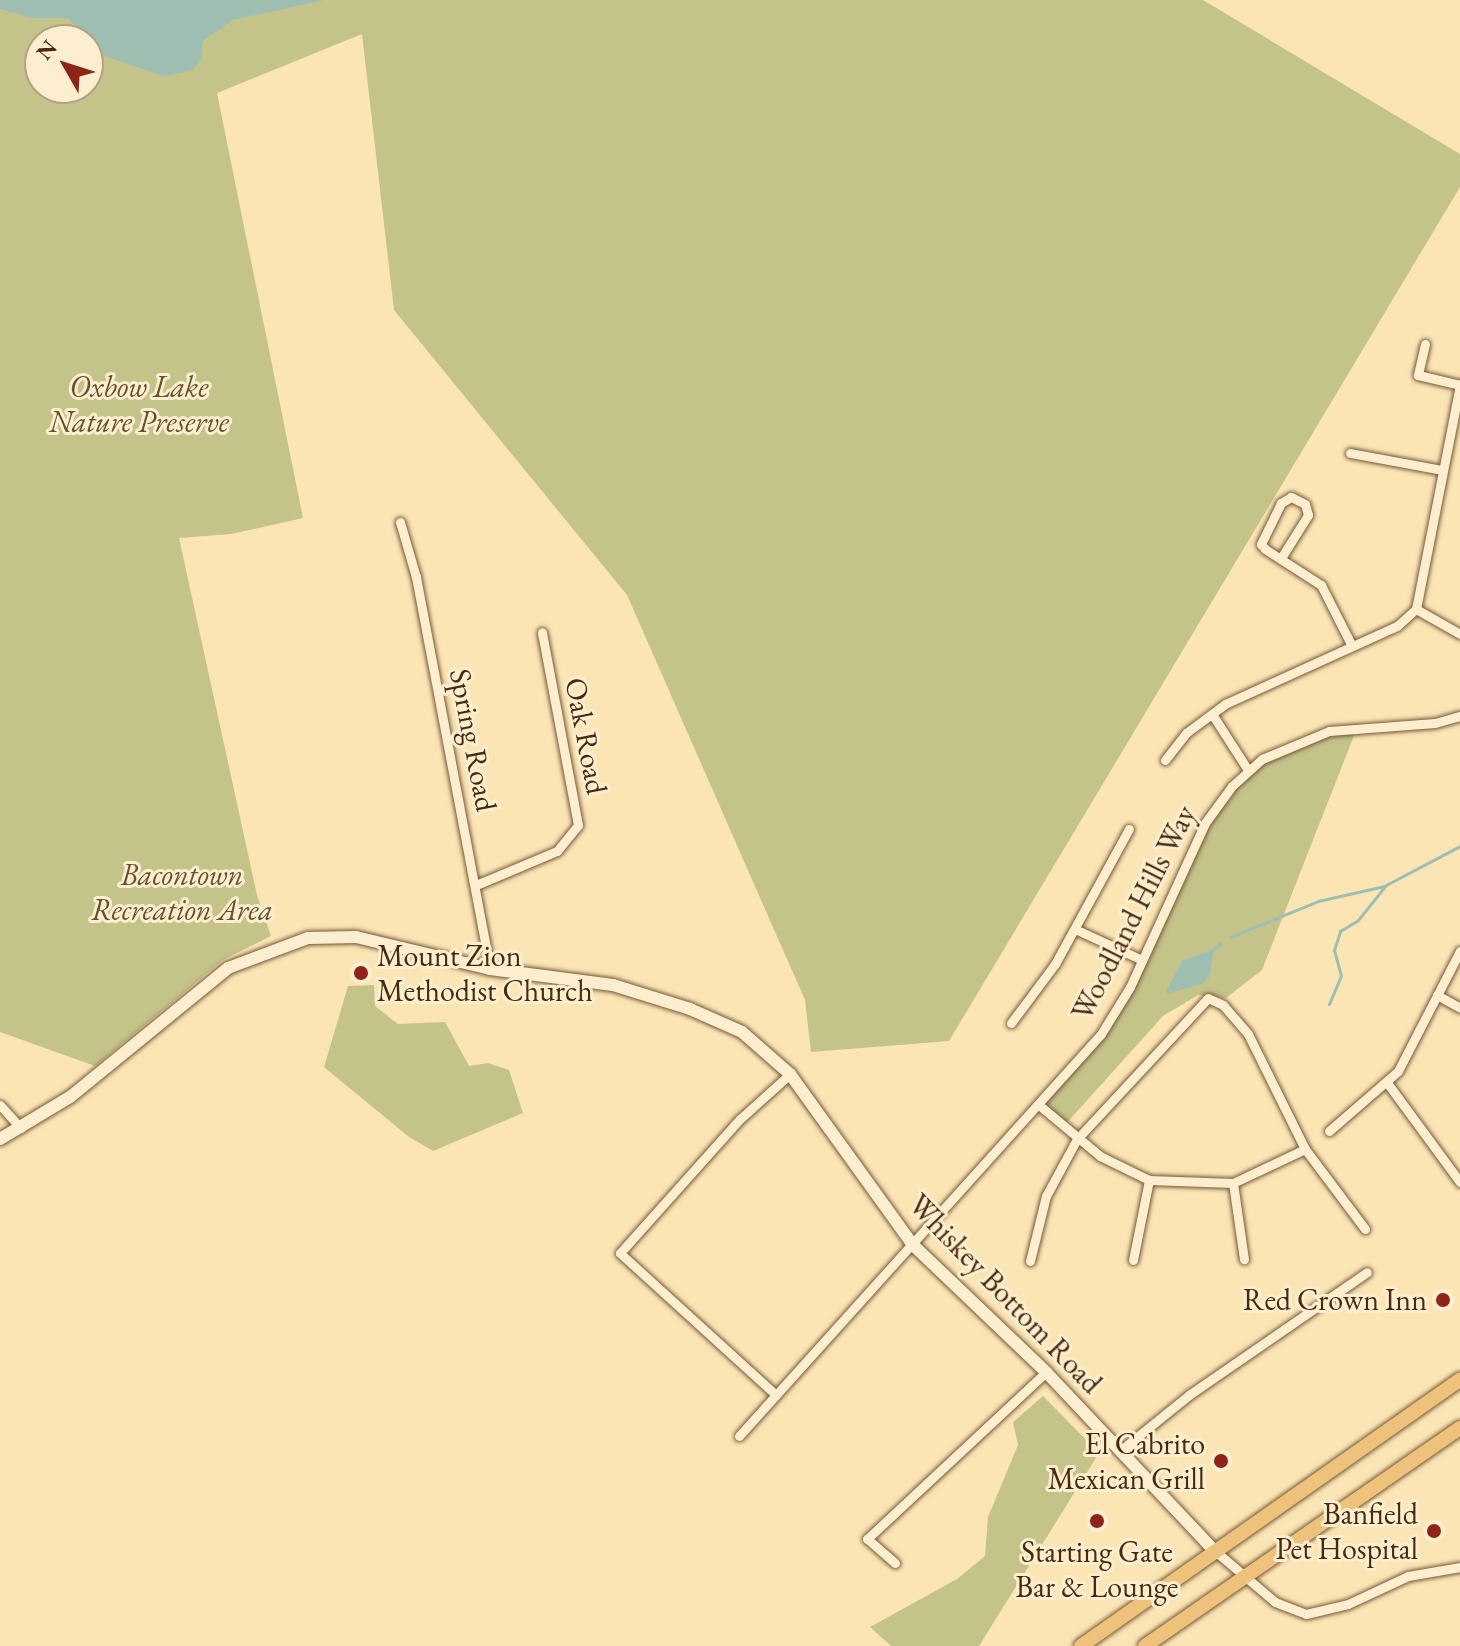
<!DOCTYPE html>
<html>
<head>
<meta charset="utf-8">
<style>
  body { margin:0 }
  #map { position:relative; width:1460px; height:1646px; overflow:hidden; background:#fbe5b5; font-family:"EB Garamond",serif }
  div>[style] { position:absolute }
  [style*='--x'] { left:calc(var(--x)*1px); top:calc(var(--y)*1px); width:calc(var(--w)*1px); rotate:calc(var(--a)*1deg) }
  .green>* { inset:0; background:#c4c38a }
  .water>* { inset:0; background:#9fbeb2 }
  .stream>* { height:3px; margin:-1.5px; padding:0 1.5px; transform-origin:1.5px; border-radius:1.5px; background:#9fbeb2 }
  .roads { filter:drop-shadow(0 0 2px #755939) drop-shadow(0 0 2px #755939) }
  .street>* { height:9px; margin:-4.5px; padding:0 4.5px; transform-origin:4.5px; border-radius:4.5px; background:#fceecf }
  .secondary>* { height:12px; margin:-6px; padding:0 6px; transform-origin:6px; border-radius:6px; background:#fceecf }
  .primary>* { height:14px; margin:-7px; padding:0 7px; transform-origin:7px; border-radius:7px; background:#eec27a }
  .dots>* { width:22px; height:22px; translate:-50% -50%; box-sizing:border-box; border:4px solid #fceecf; border-radius:50% }
  span { translate:-50% -50%; white-space:nowrap; text-align:center; line-height:1.15; -webkit-text-stroke:6px #fceecf; paint-order:stroke }
  .park-label { font-size:30px; color:#67502e; font-style:italic }
  .street-label { font-size:30px; color:#482a10 }
  .poi-label { font-size:30px; color:#482a10 }
  .left { translate:0 -50%; text-align:left }
  .right { translate:-100% -50%; text-align:right }
  .north { position:absolute; left:24px; top:24px; width:80px; height:80px; box-sizing:border-box; background:#fceecf; border:2px solid #b4a083; border-radius:50%; rotate:309deg; font-size:22px; font-weight:700; line-height:32px; text-align:center; color:#482a10 }
  .north::after { content:''; display:block; margin:auto; width:28px; height:36px; background:#8f2418; clip-path:polygon(50% 0,100% 100%,50% 72%,0 100%) }
</style>
</head>
<body>
<div id="map">
  <div class="green">
    <i style="clip-path:polygon(evenodd,0 0,1203px 0,1460px 154px,1460px 187px,949px 1041px,811px 1052px,805px 1000px,627px 595px,394px 310px,362px 34px,217px 93px,303px 518px,231px 534px,179px 538px,257px 895px,271px 936px,223px 960px,95px 1066px,0 1032px,0 0,40px 40px,88px 40px,88px 88px,40px 88px,40px 40px)"></i>
    <i style="clip-path:polygon(1357px 728px,1262px 970px,1226px 998px,1198px 995px,1163px 1016px,1063px 1127px,1039px 1105px,1115px 1014px,1194px 843px,1232px 786px,1283px 748px)"></i>
    <i style="clip-path:polygon(374px 985px,375px 1006px,398px 1024px,445px 1022px,469px 1066px,488px 1063px,509px 1070px,523px 1113px,433px 1151px,409px 1137px,324px 1067px,348px 986px)"></i>
    <i style="clip-path:polygon(1043px 1396px,1099px 1453px,979px 1646px,891px 1646px,870px 1627px,957px 1579px,985px 1556px,988px 1517px,1018px 1445px,1013px 1422px)"></i>
  </div>
  <div class="water">
    <i style="clip-path:polygon(0 0,324px 0,233px 20px,203px 41px,200px 62px,191px 71px,163px 76px,104px 56px,68px 18px,31px 18px,0 9px)"></i>
    <i style="clip-path:polygon(1214px 949px,1209px 977px,1202px 984px,1165px 994px,1182px 961px)"></i>
  </div>
  <div class="stream">
    <i style="--x:1230;--y:937;--w:95;--a:-22.2"></i>
    <i style="--x:1318;--y:901;--w:68;--a:-12.8"></i>
    <i style="--x:1214;--y:949;--w:8;--a:-40"></i>
    <i style="--x:1329;--y:1004;--w:30;--a:-67"></i>
    <i style="--x:1341;--y:976;--w:27;--a:-105"></i>
    <i style="--x:1334;--y:950;--w:20;--a:-72"></i>
    <i style="--x:1340;--y:931;--w:21;--a:-31"></i>
    <i style="--x:1358;--y:920;--w:45;--a:-51.3"></i>
    <i style="--x:1386;--y:885;--w:84;--a:-27.8"></i>
  </div>
  <div class="roads">
    <div class="street">
      <i style="--x:1425;--y:344;--w:32;--a:103"></i>
      <i style="--x:1418;--y:375;--w:43;--a:13.4"></i>
      <i style="--x:1350;--y:453;--w:94;--a:10.5"></i>
      <i style="--x:400;--y:522;--w:57;--a:73.8"></i>
      <i style="--x:416;--y:577;--w:399;--a:79.3"></i>
      <i style="--x:1281;--y:558;--w:51;--a:-57.9"></i>
      <i style="--x:1308;--y:515;--w:11;--a:-105"></i>
      <i style="--x:1305;--y:504;--w:16;--a:-153"></i>
      <i style="--x:1291;--y:497;--w:12;--a:149"></i>
      <i style="--x:1281;--y:503;--w:46;--a:116"></i>
      <i style="--x:1261;--y:544;--w:6;--a:51"></i>
      <i style="--x:1265;--y:549;--w:67;--a:32.7"></i>
      <i style="--x:1321;--y:585;--w:68;--a:63.1"></i>
      <i style="--x:1416;--y:609;--w:51;--a:29.6"></i>
      <i style="--x:1212;--y:714;--w:67;--a:57.3"></i>
      <i style="--x:1165;--y:760;--w:34;--a:-52"></i>
      <i style="--x:1186;--y:733;--w:49;--a:-36.6"></i>
      <i style="--x:1225;--y:704;--w:189;--a:-24.4"></i>
      <i style="--x:1397;--y:626;--w:25;--a:-42"></i>
      <i style="--x:1416;--y:609;--w:229;--a:-78.9"></i>
      <i style="--x:476;--y:885;--w:88;--a:-22.8"></i>
      <i style="--x:557;--y:851;--w:33;--a:-51"></i>
      <i style="--x:578;--y:825;--w:196;--a:-100.6"></i>
      <i style="--x:1075;--y:929;--w:74;--a:24.8"></i>
      <i style="--x:1437;--y:995;--w:26;--a:29"></i>
      <i style="--x:1011;--y:1023;--w:74;--a:-53.3"></i>
      <i style="--x:1055;--y:964;--w:154;--a:-61.3"></i>
      <i style="--x:1388;--y:1084;--w:122;--a:53.7"></i>
      <i style="--x:0;--y:1105;--w:31;--a:48"></i>
      <i style="--x:1039;--y:1105;--w:80;--a:39.9"></i>
      <i style="--x:1100;--y:1156;--w:55;--a:26.1"></i>
      <i style="--x:1149;--y:1180;--w:84;--a:2"></i>
      <i style="--x:1233;--y:1183;--w:80;--a:-25.3"></i>
      <i style="--x:1329;--y:1131;--w:91;--a:-41"></i>
      <i style="--x:1398;--y:1071;--w:135;--a:-62.7"></i>
      <i style="--x:1233;--y:1183;--w:77;--a:81.8"></i>
      <i style="--x:1133;--y:1260;--w:82;--a:-78.7"></i>
      <i style="--x:1030;--y:1261;--w:67;--a:-76.2"></i>
      <i style="--x:1046;--y:1196;--w:65;--a:-61.5"></i>
      <i style="--x:1077;--y:1139;--w:192;--a:-47.1"></i>
      <i style="--x:1208;--y:998;--w:17;--a:25"></i>
      <i style="--x:1223;--y:1005;--w:38;--a:49"></i>
      <i style="--x:1248;--y:1034;--w:128;--a:63.6"></i>
      <i style="--x:1305;--y:1149;--w:100;--a:53.1"></i>
      <i style="--x:776;--y:1395;--w:211;--a:-137.7"></i>
      <i style="--x:620;--y:1253;--w:180;--a:-48.2"></i>
      <i style="--x:740;--y:1119;--w:67;--a:-42"></i>
      <i style="--x:739;--y:1436;--w:541;--a:-48"></i>
      <i style="--x:1101;--y:1034;--w:55;--a:-58.3"></i>
      <i style="--x:1130;--y:987;--w:180;--a:-65.4"></i>
      <i style="--x:1205;--y:823;--w:46;--a:-53.9"></i>
      <i style="--x:1232;--y:786;--w:40;--a:-42"></i>
      <i style="--x:1262;--y:759;--w:73;--a:-22.7"></i>
      <i style="--x:1329;--y:731;--w:106;--a:-4.3"></i>
      <i style="--x:1435;--y:723;--w:26;--a:-16"></i>
      <i style="--x:1121;--y:1450;--w:87;--a:-39"></i>
      <i style="--x:1189;--y:1395;--w:216;--a:-34.6"></i>
      <i style="--x:1214;--y:1550;--w:80;--a:40.4"></i>
      <i style="--x:1275;--y:1602;--w:33;--a:21"></i>
      <i style="--x:1306;--y:1614;--w:43;--a:-13.4"></i>
      <i style="--x:1348;--y:1604;--w:66;--a:-25"></i>
      <i style="--x:1408;--y:1576;--w:53;--a:-9.8"></i>
      <i style="--x:895;--y:1563;--w:37;--a:-139"></i>
      <i style="--x:867;--y:1539;--w:245;--a:-43"></i>
    </div>
    <div class="secondary">
      <i style="--x:0;--y:1139;--w:82;--a:-31"></i>
      <i style="--x:70;--y:1097;--w:204;--a:-39.2"></i>
      <i style="--x:228;--y:968;--w:85;--a:-20.6"></i>
      <i style="--x:308;--y:938;--w:48;--a:-1.2"></i>
      <i style="--x:356;--y:937;--w:138;--a:13.4"></i>
      <i style="--x:490;--y:969;--w:124;--a:7.4"></i>
      <i style="--x:613;--y:985;--w:81;--a:17.3"></i>
      <i style="--x:690;--y:1009;--w:57;--a:23.9"></i>
      <i style="--x:742;--y:1032;--w:64;--a:41.2"></i>
      <i style="--x:790;--y:1074;--w:209;--a:54.3"></i>
      <i style="--x:912;--y:1244;--w:185;--a:43.7"></i>
      <i style="--x:1046;--y:1372;--w:245;--a:46.7"></i>
    </div>
    <div class="primary">
      <i style="--x:1081;--y:1646;--w:463;--a:-35.1"></i>
      <i style="--x:1145;--y:1646;--w:383;--a:-34.7"></i>
    </div>
  </div>
  <div class="dots">
    <i style="left:361px;top:973px;background:#8f2418"></i>
    <i style="left:1443px;top:1300px;background:#8f2418"></i>
    <i style="left:1221px;top:1461px;background:#8f2418"></i>
    <i style="left:1097px;top:1521px;background:#8f2418"></i>
    <i style="left:1434px;top:1531px;background:#8f2418"></i>
  </div>
  <div class="park-label">
    <span style="left:139px;top:404px">Oxbow Lake<br>Nature Preserve</span>
    <span style="left:182px;top:892px">Bacontown<br>Recreation Area</span>
  </div>
  <div class="street-label">
    <span style="left:586px;top:736px;rotate:79deg">Oak Road</span>
    <span style="left:473px;top:740px;rotate:79deg">Spring Road</span>
    <span style="left:1134px;top:913px;rotate:-63deg">Woodland Hills Way</span>
    <span style="left:1005px;top:1294px;rotate:46deg">Whiskey Bottom Road</span>
  </div>
  <div class="poi-label">
    <span class="left" style="left:377px;top:973px">Mount Zion<br>Methodist Church</span>
    <span class="right" style="left:1427px;top:1300px">Red Crown Inn</span>
    <span class="right" style="left:1205px;top:1461px">El Cabrito<br>Mexican Grill</span>
    <span class="right" style="left:1418px;top:1531px">Banfield<br>Pet Hospital</span>
    <span style="left:1097px;top:1569px">Starting Gate<br>Bar &amp; Lounge</span>
  </div>
  <div class="north">N</div>
</div>
</body>
</html>
